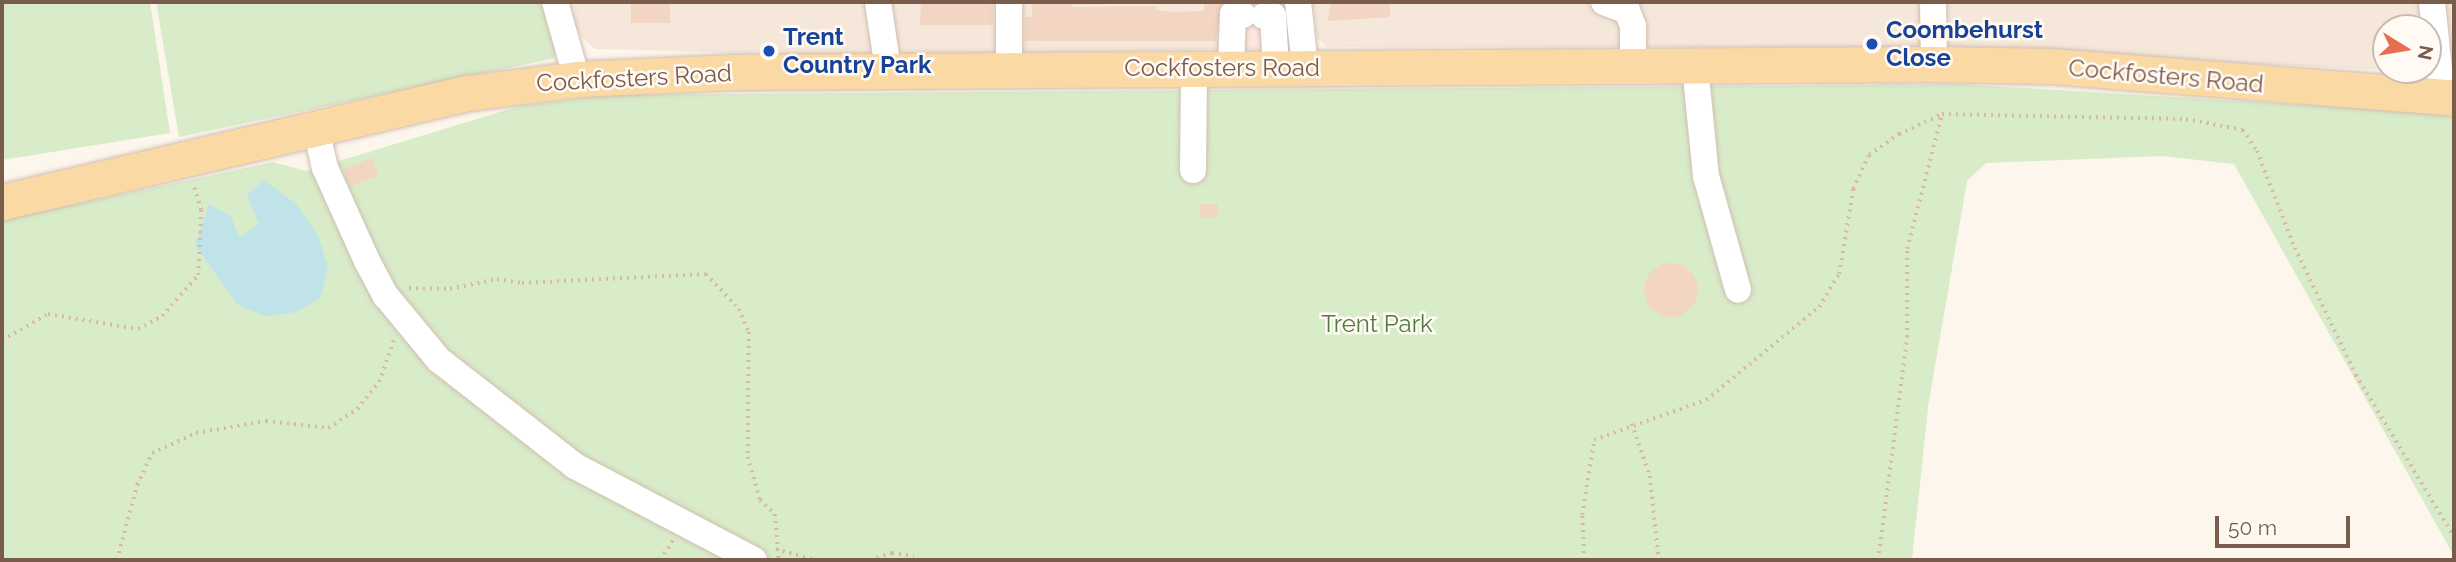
<!DOCTYPE html>
<html>
<head>
<meta charset="utf-8">
<style>
  body { margin:0 }
  #map { position:relative; width:2456px; height:562px; overflow:hidden; background:#fdf6ec; font-family:Raleway,sans-serif }
  div>[style] { position:absolute }
  [style*='--x'] { left:calc(var(--x)*1px); top:calc(var(--y)*1px); width:calc(var(--w)*1px); rotate:calc(var(--a)*1deg) }
  .residential>* { inset:0; background:#f5e8da }
  .commercial>* { inset:0; background:#fde8e0 }
  .green>* { inset:0; background:#d8ecc9 }
  .water>* { inset:0; background:#bfe3e8 }
  .building>* { inset:0; background:#f3d5c3 }
  .round { border-radius:50% }
  .path>* { height:3.5px; margin-top:-1.75px; transform-origin:0; background:repeating-linear-gradient(90deg,#d9b8a5 0 2px,transparent 0 7px) }
  .roads { filter:drop-shadow(0 0 2px #d1beb0) drop-shadow(0 0 2px #d1beb0) }
  .minor>* { height:26px; margin:-13px; padding:0 13px; transform-origin:13px; border-radius:13px; background:#fff }
  .major>* { height:35px; margin:-17.5px; padding:0 17.5px; transform-origin:17.5px; border-radius:17.5px; background:#fbd9a5 }
  .dots>* { width:19px; height:19px; translate:-50% -50%; box-sizing:border-box; border:4px solid #fffaf3; border-radius:50% }
  span { translate:-50% -50%; white-space:nowrap; text-align:center; line-height:1.15; -webkit-text-stroke:5px #fffaf3; paint-order:stroke }
  .transit-label { font-size:24px; color:#164399; font-weight:700 }
  .left { translate:0 -50%; text-align:left }
  .street-label { font-size:24px; color:#7a5c4d }
  .park-label { font-size:24px; color:#537a41 }
  .frame { position:absolute; inset:0; border:4px solid #7a5c4d; pointer-events:none }
  .north { position:absolute; left:2372px; top:14px; width:70px; height:70px; box-sizing:border-box; background:#fffaf3; border:2px solid #cabbb1; border-radius:50%; rotate:101deg; font-size:19px; font-weight:700; line-height:28px; text-align:center; color:#7a5c4d }
  .north::after { content:''; display:block; margin:auto; width:24px; height:32px; background:#e76f51; clip-path:polygon(50% 0,100% 100%,50% 72%,0 100%) }
  .scale { position:absolute; left:2215px; top:516px; width:135px; height:32px; box-sizing:border-box; border:4px solid #7a5c4d; border-top:0; padding-left:9px; font-size:21px; line-height:24px; white-space:nowrap; color:#7a5c4d; -webkit-text-stroke:5px #fffaf3; paint-order:stroke }
</style>
</head>
<body>
<div id="map">
  <div class="residential">
    <i style="clip-path:polygon(567px 2px,1221px 2px,1221px 49px,900px 57px,595px 49px,578px 33px)"></i>
    <i style="clip-path:polygon(evenodd,1312px 2px,2454px 2px,2454px 73px,1897px 47px,1327px 47px,1317px 38px,1312px 2px,2386px 28px,2428px 28px,2428px 70px,2386px 70px,2386px 28px)"></i>
  </div>
  <div class="commercial">
    <i style="clip-path:polygon(1221px 2px,1286px 2px,1293px 49px,1221px 49px)"></i>
  </div>
  <div class="green">
    <i style="clip-path:polygon(2px 2px,150px 2px,170px 133px,2px 160px)"></i>
    <i style="clip-path:polygon(156px 2px,543px 2px,554px 33px,555px 58px,179px 137px)"></i>
    <i style="clip-path:polygon(1957px 84px,2454px 114px,2454px 556px,2234px 164px,2162px 156px,1986px 163px,1967px 181px,1928px 407px,1912px 560px,2px 560px,2px 220px,273px 162px,306px 171px,520px 106px,606px 95px)"></i>
  </div>
  <div class="water">
    <i style="clip-path:polygon(264px 180px,296px 204px,318px 235px,328px 267px,320px 298px,297px 312px,266px 316px,238px 305px,195px 245px,209px 204px,231px 216px,239px 238px,259px 224px,247px 195px)"></i>
  </div>
  <div class="building">
    <i style="clip-path:polygon(631px 2px,670px 2px,670px 23px,631px 23px)"></i>
    <i style="clip-path:polygon(921px 2px,993px 2px,993px 25px,920px 25px)"></i>
    <i style="clip-path:polygon(1032px 2px,1072px 2px,1072px 7px,1156px 6px,1157px 10px,1172px 12px,1204px 11px,1204px 4px,1222px 4px,1216px 41px,1025px 41px,1025px 17px,1032px 17px)"></i>
    <i style="clip-path:polygon(1331px 2px,1390px 2px,1390px 17px,1328px 21px)"></i>
    <i style="clip-path:polygon(372px 158px,378px 176px,350px 186px,343px 169px)"></i>
    <i style="clip-path:polygon(1200px 204px,1218px 204px,1218px 218px,1200px 218px)"></i>
    <i class="round" style="left:1644px;top:263px;width:54px;height:54px"></i>
  </div>
  <div class="path">
    <i style="--x:409;--y:288;--w:41;--a:1.4"></i>
    <i style="--x:450;--y:289;--w:48;--a:-12"></i>
    <i style="--x:497;--y:279;--w:25;--a:9"></i>
    <i style="--x:522;--y:283;--w:184;--a:-2.8"></i>
    <i style="--x:706;--y:274;--w:48;--a:46.7"></i>
    <i style="--x:739;--y:309;--w:25;--a:67"></i>
    <i style="--x:749;--y:332;--w:125;--a:90.5"></i>
    <i style="--x:748;--y:457;--w:45;--a:74.4"></i>
    <i style="--x:760;--y:500;--w:21;--a:43"></i>
    <i style="--x:775;--y:514;--w:46;--a:85"></i>
    <i style="--x:2;--y:340;--w:53;--a:-29.5"></i>
    <i style="--x:48;--y:314;--w:91;--a:9.5"></i>
    <i style="--x:138;--y:329;--w:27;--a:-28"></i>
    <i style="--x:162;--y:316;--w:55;--a:-48.7"></i>
    <i style="--x:198;--y:275;--w:65;--a:-87.4"></i>
    <i style="--x:201;--y:210;--w:28;--a:-107"></i>
    <i style="--x:1632;--y:424;--w:55;--a:70.9"></i>
    <i style="--x:1650;--y:476;--w:84;--a:83.9"></i>
    <i style="--x:776;--y:549;--w:40;--a:16"></i>
    <i style="--x:117;--y:560;--w:78;--a:-75.1"></i>
    <i style="--x:137;--y:485;--w:35;--a:-65"></i>
    <i style="--x:152;--y:453;--w:48;--a:-24.4"></i>
    <i style="--x:196;--y:433;--w:71;--a:-9.7"></i>
    <i style="--x:266;--y:421;--w:62;--a:6.4"></i>
    <i style="--x:328;--y:428;--w:35;--a:-33"></i>
    <i style="--x:357;--y:409;--w:35;--a:-51"></i>
    <i style="--x:379;--y:382;--w:46;--a:-70.8"></i>
    <i style="--x:660;--y:560;--w:24;--a:-57"></i>
    <i style="--x:870;--y:560;--w:23;--a:-18"></i>
    <i style="--x:892;--y:553;--w:22;--a:8"></i>
    <i style="--x:1584;--y:560;--w:45;--a:-92.5"></i>
    <i style="--x:1582;--y:515;--w:76;--a:-80.9"></i>
    <i style="--x:1594;--y:440;--w:119;--a:-19.7"></i>
    <i style="--x:1706;--y:400;--w:146;--a:-39.5"></i>
    <i style="--x:1819;--y:307;--w:39;--a:-59"></i>
    <i style="--x:1839;--y:274;--w:86;--a:-80.6"></i>
    <i style="--x:1853;--y:189;--w:38;--a:-65"></i>
    <i style="--x:1869;--y:155;--w:37;--a:-35"></i>
    <i style="--x:1899;--y:134;--w:47;--a:-24.9"></i>
    <i style="--x:1942;--y:114;--w:244;--a:1.2"></i>
    <i style="--x:2186;--y:119;--w:58;--a:10.9"></i>
    <i style="--x:2243;--y:130;--w:25;--a:56"></i>
    <i style="--x:2257;--y:151;--w:104;--a:68.6"></i>
    <i style="--x:2295;--y:248;--w:141;--a:64.3"></i>
    <i style="--x:2356;--y:375;--w:188;--a:58.7"></i>
    <i style="--x:1878;--y:560;--w:225;--a:-82.6"></i>
    <i style="--x:1907;--y:337;--w:88;--a:-90"></i>
    <i style="--x:1907;--y:249;--w:139;--a:-75.5"></i>
  </div>
  <div class="roads">
    <div class="minor">
      <i style="--x:555;--y:2;--w:80;--a:74.1"></i>
      <i style="--x:878;--y:2;--w:69;--a:81.6"></i>
      <i style="--x:1298;--y:2;--w:66;--a:83.9"></i>
      <i style="--x:1604;--y:2;--w:25;--a:21"></i>
      <i style="--x:1627;--y:11;--w:16;--a:68"></i>
      <i style="--x:1633;--y:26;--w:40;--a:90"></i>
      <i style="--x:1933;--y:2;--w:62;--a:89.1"></i>
      <i style="--x:2432;--y:2;--w:97;--a:84.1"></i>
      <i style="--x:1264;--y:16;--w:9;--a:0"></i>
      <i style="--x:1273;--y:16;--w:52;--a:86.7"></i>
      <i style="--x:1695;--y:66;--w:111;--a:84.3"></i>
      <i style="--x:1706;--y:176;--w:118;--a:74.3"></i>
      <i style="--x:1231;--y:68;--w:54;--a:-87.9"></i>
      <i style="--x:1233;--y:14;--w:10;--a:6"></i>
      <i style="--x:1009;--y:69;--w:67;--a:-90"></i>
      <i style="--x:316;--y:129;--w:40;--a:77"></i>
      <i style="--x:325;--y:168;--w:102;--a:65.7"></i>
      <i style="--x:367;--y:261;--w:40;--a:62"></i>
      <i style="--x:386;--y:296;--w:83;--a:50.4"></i>
      <i style="--x:439;--y:360;--w:172;--a:37.9"></i>
      <i style="--x:575;--y:466;--w:202;--a:27.7"></i>
      <i style="--x:1193;--y:170;--w:102;--a:-89.4"></i>
    </div>
    <div class="major">
      <i style="--x:2;--y:202;--w:479;--a:-13.2"></i>
      <i style="--x:468;--y:93;--w:110;--a:-7.3"></i>
      <i style="--x:577;--y:79;--w:156;--a:-2.6"></i>
      <i style="--x:733;--y:72;--w:1201;--a:-0.38"></i>
      <i style="--x:1934;--y:64;--w:117;--a:1"></i>
      <i style="--x:2051;--y:66;--w:404;--a:4.5"></i>
    </div>
  </div>
  <div class="dots">
    <i style="left:1872px;top:44px;background:#1a4fb4"></i>
    <i style="left:769px;top:51px;background:#1a4fb4"></i>
  </div>
  <div class="transit-label">
    <span class="left" style="left:1886px;top:44px">Coombehurst<br>Close</span>
    <span class="left" style="left:783px;top:51px">Trent<br>Country Park</span>
  </div>
  <div class="street-label">
    <span style="left:1222px;top:68px">Cockfosters Road</span>
    <span style="left:2166px;top:76px;rotate:5deg">Cockfosters Road</span>
    <span style="left:634px;top:78px;rotate:-3deg">Cockfosters Road</span>
  </div>
  <div class="park-label">
    <span style="left:1377px;top:324px">Trent Park</span>
  </div>
  <div class="frame"></div>
  <div class="north">N</div>
  <div class="scale">50 m</div>
</div>
</body>
</html>
